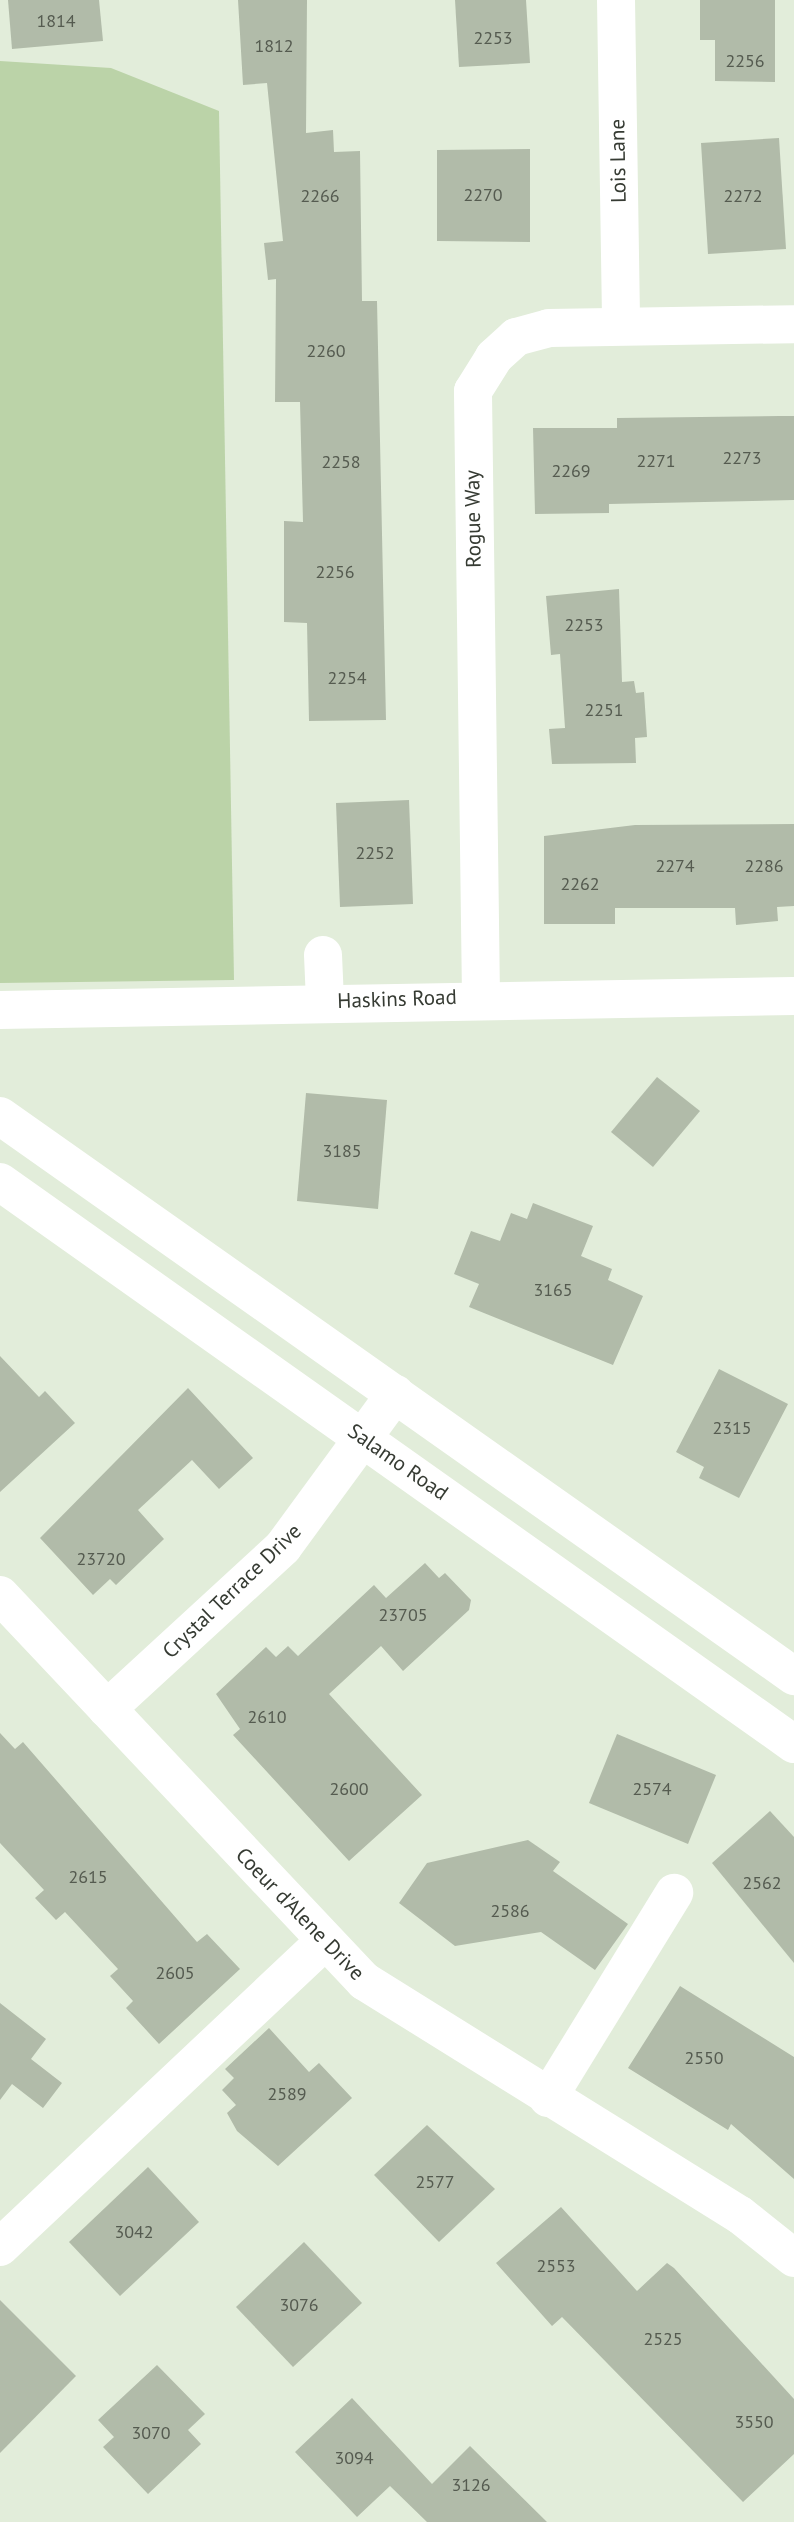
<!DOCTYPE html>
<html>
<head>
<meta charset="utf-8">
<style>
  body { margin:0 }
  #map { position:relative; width:794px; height:2522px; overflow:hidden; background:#e2edda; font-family:"PT Sans",sans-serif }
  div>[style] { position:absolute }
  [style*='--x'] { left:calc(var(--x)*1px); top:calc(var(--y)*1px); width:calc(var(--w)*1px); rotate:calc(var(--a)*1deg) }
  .green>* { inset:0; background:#bbd3a8 }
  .building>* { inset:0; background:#b1bba9 }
  .minor>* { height:38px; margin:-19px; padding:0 19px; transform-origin:19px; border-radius:19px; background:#fff }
  .major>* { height:38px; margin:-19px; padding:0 19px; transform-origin:19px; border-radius:19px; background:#fff }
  span { translate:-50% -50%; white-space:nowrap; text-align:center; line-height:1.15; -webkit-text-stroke:5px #fff; paint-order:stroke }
  .number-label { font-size:18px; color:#555b50 }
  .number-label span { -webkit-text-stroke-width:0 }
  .street-label { font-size:21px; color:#363b33 }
</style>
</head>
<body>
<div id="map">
  <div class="green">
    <i style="clip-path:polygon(0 61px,111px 68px,219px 111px,234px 980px,0 983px)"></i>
  </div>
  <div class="building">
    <i style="clip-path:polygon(8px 0,99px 0,103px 41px,12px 49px)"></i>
    <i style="clip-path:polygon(238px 0,307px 0,306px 133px,333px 130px,334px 152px,360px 151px,362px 301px,377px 301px,386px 720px,309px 721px,307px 623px,284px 622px,284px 521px,303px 522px,300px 402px,275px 402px,276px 279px,268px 280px,264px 243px,283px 241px,267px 83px,243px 85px)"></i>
    <i style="clip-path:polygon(455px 0,526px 0,530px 63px,459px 67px)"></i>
    <i style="clip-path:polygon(700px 0,775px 0,775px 82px,715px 81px,715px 40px,700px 40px)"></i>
    <i style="clip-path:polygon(779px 138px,786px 249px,708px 254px,701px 143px)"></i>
    <i style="clip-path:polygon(530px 149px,530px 242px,437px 241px,437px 150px)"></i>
    <i style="clip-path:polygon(780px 416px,794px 416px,794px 500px,609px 504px,609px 513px,535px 514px,533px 428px,617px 428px,617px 418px)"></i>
    <i style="clip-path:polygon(619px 589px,622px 682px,634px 681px,636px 693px,644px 692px,647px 737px,635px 738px,636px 763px,552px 764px,549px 729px,565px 728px,560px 654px,551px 655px,546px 596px)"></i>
    <i style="clip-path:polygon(409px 800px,413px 904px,340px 907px,336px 803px)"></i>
    <i style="clip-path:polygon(794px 824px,794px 906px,777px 907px,778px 921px,736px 925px,735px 908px,615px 908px,615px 924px,544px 924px,544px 836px,635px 825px)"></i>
    <i style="clip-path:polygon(657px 1077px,700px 1111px,653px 1167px,611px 1132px)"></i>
    <i style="clip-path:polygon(306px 1093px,387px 1100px,378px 1209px,297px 1201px)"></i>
    <i style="clip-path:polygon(533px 1203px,593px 1226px,581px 1256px,612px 1269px,608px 1280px,643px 1296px,613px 1365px,469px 1307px,479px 1284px,454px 1274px,471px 1231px,500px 1241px,511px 1213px,527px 1219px)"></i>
    <i style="clip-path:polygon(0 1356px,39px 1397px,45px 1391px,75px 1423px,0 1492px)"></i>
    <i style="clip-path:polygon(719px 1369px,788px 1404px,739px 1498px,699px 1478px,704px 1467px,676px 1452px)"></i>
    <i style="clip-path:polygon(188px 1388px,253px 1458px,219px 1489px,192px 1460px,138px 1510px,164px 1539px,116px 1585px,110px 1579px,93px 1595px,40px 1538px)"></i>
    <i style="clip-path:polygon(425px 1563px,439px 1578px,445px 1573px,471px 1600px,469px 1610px,403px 1671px,381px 1646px,329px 1694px,422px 1795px,349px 1861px,233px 1735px,240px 1729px,216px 1694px,266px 1647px,276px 1657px,288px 1646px,298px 1656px,374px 1585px,386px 1598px)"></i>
    <i style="clip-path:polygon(0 1733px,15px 1749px,23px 1742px,197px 1942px,207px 1934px,240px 1969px,159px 2044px,126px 2008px,133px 2001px,110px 1976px,118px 1969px,65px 1912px,56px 1920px,35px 1898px,44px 1890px,0 1843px)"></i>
    <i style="clip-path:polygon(617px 1734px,716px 1775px,688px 1844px,589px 1803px)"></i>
    <i style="clip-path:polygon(770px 1811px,794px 1837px,794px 1963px,712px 1863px)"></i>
    <i style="clip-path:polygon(528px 1840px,560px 1862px,553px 1871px,628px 1924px,595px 1970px,541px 1932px,455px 1946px,399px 1903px,427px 1863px)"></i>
    <i style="clip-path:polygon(680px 1986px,794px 2057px,794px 2179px,731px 2124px,728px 2130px,628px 2068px)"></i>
    <i style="clip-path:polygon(0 2003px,46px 2039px,31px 2059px,62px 2083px,43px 2108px,12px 2084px,0 2100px)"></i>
    <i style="clip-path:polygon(269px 2028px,309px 2072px,319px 2063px,352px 2098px,278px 2166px,237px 2131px,227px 2113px,236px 2105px,222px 2090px,234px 2078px,225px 2069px)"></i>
    <i style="clip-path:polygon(427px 2125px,495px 2189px,439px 2242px,374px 2175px)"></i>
    <i style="clip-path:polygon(148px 2167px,199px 2222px,120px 2296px,69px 2242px)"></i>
    <i style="clip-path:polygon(561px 2207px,637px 2291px,667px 2263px,674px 2268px,794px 2399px,794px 2454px,743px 2502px,562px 2317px,552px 2326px,496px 2263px)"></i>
    <i style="clip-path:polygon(304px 2242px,362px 2303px,293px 2367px,236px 2307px)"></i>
    <i style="clip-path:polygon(0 2300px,76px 2376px,0 2453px)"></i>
    <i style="clip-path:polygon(157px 2365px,205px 2414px,188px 2430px,201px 2444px,148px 2494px,103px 2447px,114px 2437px,98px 2420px)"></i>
    <i style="clip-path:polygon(352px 2398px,432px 2484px,470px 2446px,547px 2522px,427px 2522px,390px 2486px,357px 2517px,295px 2452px)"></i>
  </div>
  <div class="minor">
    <i style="--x:616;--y:0;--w:322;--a:89.1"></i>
    <i style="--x:323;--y:955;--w:46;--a:87.5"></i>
    <i style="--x:481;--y:997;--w:606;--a:-90.76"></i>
    <i style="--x:473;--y:391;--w:40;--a:-58"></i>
    <i style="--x:494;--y:357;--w:30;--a:-42"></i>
    <i style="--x:516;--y:337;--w:34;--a:-15"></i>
    <i style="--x:549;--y:328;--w:245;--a:-0.9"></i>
    <i style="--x:0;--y:1010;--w:794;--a:-1.01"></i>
    <i style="--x:0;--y:1595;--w:531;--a:46.68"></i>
    <i style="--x:364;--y:1981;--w:443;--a:31.9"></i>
    <i style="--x:740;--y:2215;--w:69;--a:38.5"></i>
    <i style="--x:107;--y:1709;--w:239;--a:-42.6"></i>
    <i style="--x:283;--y:1547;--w:190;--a:-53.8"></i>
    <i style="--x:548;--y:2098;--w:241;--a:-58.4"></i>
    <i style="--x:0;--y:2247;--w:445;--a:-43.3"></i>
  </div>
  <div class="major">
    <i style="--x:0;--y:1116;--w:972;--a:35.19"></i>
    <i style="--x:0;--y:1182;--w:973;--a:35.29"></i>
  </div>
  <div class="number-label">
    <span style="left:56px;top:21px">1814</span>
    <span style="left:493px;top:38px">2253</span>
    <span style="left:274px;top:46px">1812</span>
    <span style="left:745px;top:61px">2256</span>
    <span style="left:483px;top:195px">2270</span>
    <span style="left:320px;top:196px">2266</span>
    <span style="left:743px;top:196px">2272</span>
    <span style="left:326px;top:351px">2260</span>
    <span style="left:742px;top:458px">2273</span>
    <span style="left:656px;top:461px">2271</span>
    <span style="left:341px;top:462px">2258</span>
    <span style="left:571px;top:471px">2269</span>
    <span style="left:335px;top:572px">2256</span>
    <span style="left:584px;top:625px">2253</span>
    <span style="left:347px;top:678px">2254</span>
    <span style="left:604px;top:710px">2251</span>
    <span style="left:375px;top:853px">2252</span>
    <span style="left:675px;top:866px">2274</span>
    <span style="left:764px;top:866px">2286</span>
    <span style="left:580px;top:884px">2262</span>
    <span style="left:342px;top:1151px">3185</span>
    <span style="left:553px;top:1290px">3165</span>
    <span style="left:732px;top:1428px">2315</span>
    <span style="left:101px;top:1559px">23720</span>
    <span style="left:403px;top:1615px">23705</span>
    <span style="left:267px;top:1717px">2610</span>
    <span style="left:349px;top:1789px">2600</span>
    <span style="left:652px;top:1789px">2574</span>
    <span style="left:88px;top:1877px">2615</span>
    <span style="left:762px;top:1883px">2562</span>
    <span style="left:510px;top:1911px">2586</span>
    <span style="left:175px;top:1973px">2605</span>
    <span style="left:704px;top:2058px">2550</span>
    <span style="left:287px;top:2094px">2589</span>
    <span style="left:435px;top:2182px">2577</span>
    <span style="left:134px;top:2232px">3042</span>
    <span style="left:556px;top:2266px">2553</span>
    <span style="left:299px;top:2305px">3076</span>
    <span style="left:663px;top:2339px">2525</span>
    <span style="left:754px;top:2422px">3550</span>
    <span style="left:151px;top:2433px">3070</span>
    <span style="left:354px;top:2458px">3094</span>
    <span style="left:471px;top:2485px">3126</span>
  </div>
  <div class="street-label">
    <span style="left:618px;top:161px;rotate:-91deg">Lois Lane</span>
    <span style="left:473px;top:519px;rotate:-91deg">Rogue Way</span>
    <span style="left:397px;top:999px;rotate:-2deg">Haskins Road</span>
    <span style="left:398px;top:1462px;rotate:35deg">Salamo Road</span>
    <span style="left:232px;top:1591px;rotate:-44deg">Crystal Terrace Drive</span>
    <span style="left:300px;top:1914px;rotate:46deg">Coeur d'Alene Drive</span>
  </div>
</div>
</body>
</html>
